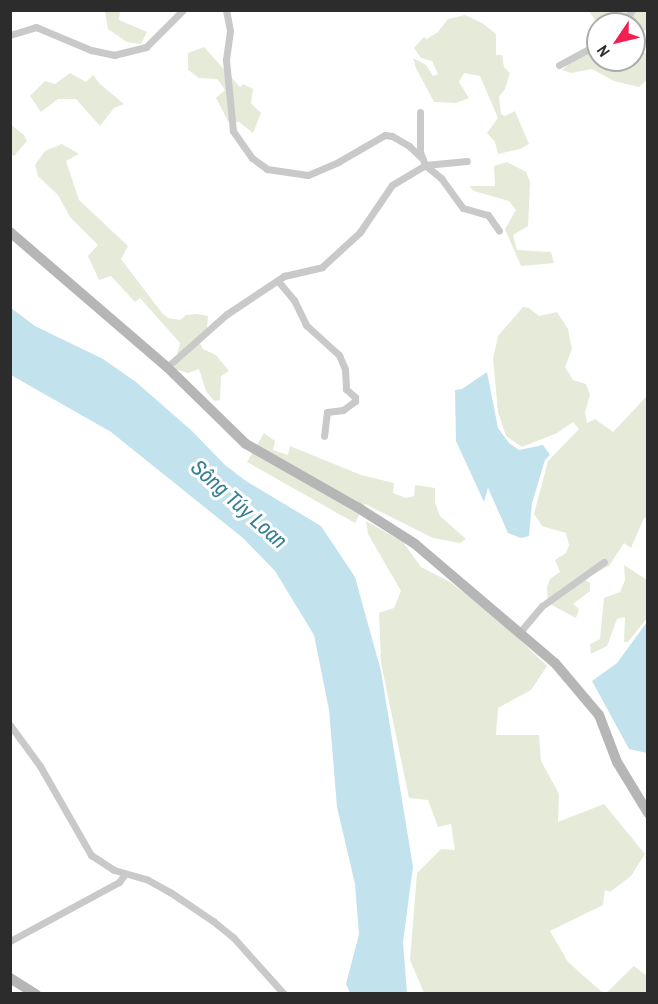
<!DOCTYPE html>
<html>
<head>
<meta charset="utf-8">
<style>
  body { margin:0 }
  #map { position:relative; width:658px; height:1004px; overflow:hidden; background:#fff; font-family:"Archivo Narrow",sans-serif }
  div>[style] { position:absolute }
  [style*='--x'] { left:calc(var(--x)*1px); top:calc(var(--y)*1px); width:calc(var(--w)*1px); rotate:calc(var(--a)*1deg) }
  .green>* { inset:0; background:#e5ebd8 }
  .water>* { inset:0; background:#c2e3ed }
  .street>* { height:7px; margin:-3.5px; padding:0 3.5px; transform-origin:3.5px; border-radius:3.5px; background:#c9c9c9 }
  .secondary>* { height:10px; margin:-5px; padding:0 5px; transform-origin:5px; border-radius:5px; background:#b6b6b6 }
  span { translate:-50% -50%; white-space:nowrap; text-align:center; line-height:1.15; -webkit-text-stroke:6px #fff; paint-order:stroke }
  .water-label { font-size:22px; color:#357e93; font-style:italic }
  .frame { position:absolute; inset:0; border:12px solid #2c2c2c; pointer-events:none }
  .north { position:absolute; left:586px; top:12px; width:60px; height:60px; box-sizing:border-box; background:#fff; border:2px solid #ababab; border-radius:50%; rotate:235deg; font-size:16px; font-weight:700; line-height:24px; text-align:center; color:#2c2c2c }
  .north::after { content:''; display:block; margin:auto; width:21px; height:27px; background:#f21f51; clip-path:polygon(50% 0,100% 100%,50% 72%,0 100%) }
</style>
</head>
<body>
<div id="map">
  <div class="green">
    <i style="clip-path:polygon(588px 10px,647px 11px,647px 29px,634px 39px,634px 24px,621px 24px,615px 19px,606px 24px,598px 24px)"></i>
    <i style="clip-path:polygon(105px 11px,120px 11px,119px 20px,147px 32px,141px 44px,127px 42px,108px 29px)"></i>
    <i style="clip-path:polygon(465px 15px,482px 23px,496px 34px,496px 55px,502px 55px,504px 67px,510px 73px,505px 89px,499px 97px,501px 114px,505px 116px,515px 111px,529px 144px,520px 149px,498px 154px,495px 142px,487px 133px,498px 118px,480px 76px,464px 73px,459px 82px,469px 98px,456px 103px,434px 102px,416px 68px,413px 58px,426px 65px,433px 76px,438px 74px,432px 61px,421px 58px,414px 48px,424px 37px,427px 39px,438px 32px,448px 19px)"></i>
    <i style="clip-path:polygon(634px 44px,647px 55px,647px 80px,639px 87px,614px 81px,592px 69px,571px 73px,562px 70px,580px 54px,598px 46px,598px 60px,634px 60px)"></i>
    <i style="clip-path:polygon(204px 47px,240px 87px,243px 84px,253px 89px,251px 103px,261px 113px,253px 133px,239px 122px,229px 123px,216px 98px,225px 90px,217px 79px,199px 78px,188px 70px,188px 53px)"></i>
    <i style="clip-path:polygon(70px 73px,86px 82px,93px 75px,100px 84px,124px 104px,114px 108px,100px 126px,76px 99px,58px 99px,41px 112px,30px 96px,45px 81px,55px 84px)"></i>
    <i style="clip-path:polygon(10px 124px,24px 135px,27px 141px,14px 156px,11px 154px)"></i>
    <i style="clip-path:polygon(62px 144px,79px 154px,66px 161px,79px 200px,128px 246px,121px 259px,162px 313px,168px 318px,180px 320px,186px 315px,197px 314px,208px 316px,207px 328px,197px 337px,203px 349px,216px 355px,229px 371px,221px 376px,220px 400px,214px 401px,206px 391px,199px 369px,188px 373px,174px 369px,180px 343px,140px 298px,135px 302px,111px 276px,99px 280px,88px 256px,98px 245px,70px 217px,58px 195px,38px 176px,35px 165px,45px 151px)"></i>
    <i style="clip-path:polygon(507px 162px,526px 172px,530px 182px,528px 226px,513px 235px,517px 250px,551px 252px,554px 263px,521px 266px,505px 229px,516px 210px,509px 201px,474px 191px,469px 186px,495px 186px,494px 166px)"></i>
    <i style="clip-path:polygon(523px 307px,529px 308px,539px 316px,557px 312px,568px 329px,572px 349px,565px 367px,573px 380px,586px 384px,590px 395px,585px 412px,587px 423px,595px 419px,613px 432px,647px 396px,647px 518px,644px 518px,631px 548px,624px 543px,609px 566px,583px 579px,590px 583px,590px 591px,573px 604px,579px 609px,576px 618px,548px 603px,547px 587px,550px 579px,560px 572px,555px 560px,566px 553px,569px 545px,566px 533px,542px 526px,534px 514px,548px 461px,579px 429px,573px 422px,557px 433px,522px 447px,506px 436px,498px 412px,493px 359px,498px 336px)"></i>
    <i style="clip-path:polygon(264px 433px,275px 441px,273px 450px,288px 455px,290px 446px,361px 475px,394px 483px,393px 493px,406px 498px,414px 496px,415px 485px,435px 488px,435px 502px,440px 516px,466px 539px,460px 543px,433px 538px,365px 504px,355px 523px,247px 462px)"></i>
    <i style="clip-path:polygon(366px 521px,403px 542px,421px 567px,450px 582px,494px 615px,547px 666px,531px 690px,498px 708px,496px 735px,539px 735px,541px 761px,559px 794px,558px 822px,604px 804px,645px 854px,631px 876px,610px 892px,605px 890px,603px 905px,550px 931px,568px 962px,603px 993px,424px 993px,410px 960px,417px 873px,441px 849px,455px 850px,451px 824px,438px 827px,428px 800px,409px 798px,381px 663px,379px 613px,394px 608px,401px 591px,368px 534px)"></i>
    <i style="clip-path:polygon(624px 565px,647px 580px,647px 618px,628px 642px,624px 642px,625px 617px,617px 619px,607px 646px,591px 654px,590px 644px,600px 639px,604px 598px,620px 592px,625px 580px)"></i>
    <i style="clip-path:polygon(634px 966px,647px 976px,647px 992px,606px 993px)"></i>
  </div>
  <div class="water">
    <i style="clip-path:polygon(11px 308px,35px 326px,103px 359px,136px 382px,192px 431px,225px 465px,246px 481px,321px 526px,355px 577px,381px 671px,413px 867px,403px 942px,407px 993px,350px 993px,346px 984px,359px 934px,355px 884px,337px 807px,329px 710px,314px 635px,275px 571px,243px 538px,111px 432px,11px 375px)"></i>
    <i style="clip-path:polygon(487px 372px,498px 428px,509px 443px,519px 450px,543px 445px,550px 455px,545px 460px,532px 503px,529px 536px,521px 538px,508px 533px,488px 488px,484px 502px,456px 441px,455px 390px,462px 389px)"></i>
    <i style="clip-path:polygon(647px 622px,647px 753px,629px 749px,592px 681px,617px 663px)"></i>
  </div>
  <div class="street">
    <i style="--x:226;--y:10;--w:21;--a:79"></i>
    <i style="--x:230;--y:31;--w:29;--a:98"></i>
    <i style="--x:226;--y:60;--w:71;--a:84.4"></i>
    <i style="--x:233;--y:131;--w:33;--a:55"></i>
    <i style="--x:252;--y:158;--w:19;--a:36"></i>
    <i style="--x:267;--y:169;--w:41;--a:8.3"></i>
    <i style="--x:308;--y:175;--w:33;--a:-23"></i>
    <i style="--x:338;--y:162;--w:54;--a:-29.9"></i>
    <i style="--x:385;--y:135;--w:7;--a:8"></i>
    <i style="--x:392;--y:136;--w:20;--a:30"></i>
    <i style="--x:409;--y:146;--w:19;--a:43"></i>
    <i style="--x:622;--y:24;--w:17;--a:-54"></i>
    <i style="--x:10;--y:35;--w:27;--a:-17"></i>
    <i style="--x:36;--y:27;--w:60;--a:22.7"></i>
    <i style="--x:91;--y:50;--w:24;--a:12"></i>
    <i style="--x:114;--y:55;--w:33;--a:-14"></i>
    <i style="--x:146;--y:47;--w:52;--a:-45"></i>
    <i style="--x:559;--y:65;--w:44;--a:-28.3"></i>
    <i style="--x:420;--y:112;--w:40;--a:90"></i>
    <i style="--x:420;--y:152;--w:14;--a:69"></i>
    <i style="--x:425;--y:165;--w:21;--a:39"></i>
    <i style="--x:441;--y:178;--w:37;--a:54"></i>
    <i style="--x:463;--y:208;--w:26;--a:16"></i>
    <i style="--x:488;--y:215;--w:19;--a:55"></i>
    <i style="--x:278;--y:281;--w:25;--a:50"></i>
    <i style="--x:294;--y:300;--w:28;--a:64"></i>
    <i style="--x:306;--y:325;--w:45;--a:42.3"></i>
    <i style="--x:339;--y:355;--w:15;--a:67"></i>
    <i style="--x:345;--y:369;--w:20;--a:87"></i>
    <i style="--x:346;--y:389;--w:12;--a:42"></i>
    <i style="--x:355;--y:397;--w:4;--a:90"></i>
    <i style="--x:355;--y:401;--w:15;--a:143"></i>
    <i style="--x:343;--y:410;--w:16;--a:173"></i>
    <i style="--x:327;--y:412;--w:24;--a:97"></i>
    <i style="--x:167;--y:367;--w:80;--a:-41.5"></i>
    <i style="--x:227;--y:314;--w:69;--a:-33.7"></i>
    <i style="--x:284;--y:276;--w:39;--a:-13"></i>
    <i style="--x:322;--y:267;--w:52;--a:-42.6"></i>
    <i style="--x:360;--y:232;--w:57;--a:-55.8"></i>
    <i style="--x:392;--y:185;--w:39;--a:-31"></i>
    <i style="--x:425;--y:165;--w:42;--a:-5.4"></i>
    <i style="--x:520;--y:632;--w:34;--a:-50"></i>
    <i style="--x:542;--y:606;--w:76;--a:-35.4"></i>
    <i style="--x:10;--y:725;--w:51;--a:53.8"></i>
    <i style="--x:40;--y:766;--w:103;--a:60.2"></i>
    <i style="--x:91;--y:855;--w:27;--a:33"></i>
    <i style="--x:114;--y:870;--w:35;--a:16"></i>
    <i style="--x:148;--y:880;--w:25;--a:29"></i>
    <i style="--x:170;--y:892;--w:52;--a:34"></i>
    <i style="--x:213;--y:921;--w:26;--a:39"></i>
    <i style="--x:233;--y:937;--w:76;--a:48.2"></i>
    <i style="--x:10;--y:941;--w:124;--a:-28.4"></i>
    <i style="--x:119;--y:882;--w:10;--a:-53"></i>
  </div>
  <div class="secondary">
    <i style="--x:10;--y:232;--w:207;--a:40.7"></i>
    <i style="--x:167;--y:367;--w:110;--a:44.3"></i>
    <i style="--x:246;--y:444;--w:128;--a:29.6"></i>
    <i style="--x:357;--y:507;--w:69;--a:32.5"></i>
    <i style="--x:415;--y:544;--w:184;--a:40.4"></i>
    <i style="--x:555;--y:663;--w:68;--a:49.8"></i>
    <i style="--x:599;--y:715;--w:50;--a:69"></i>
    <i style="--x:617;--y:762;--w:60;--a:58.7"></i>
    <i style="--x:10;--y:978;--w:31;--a:32"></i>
  </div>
  <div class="water-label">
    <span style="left:239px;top:504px;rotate:42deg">Sông Túy Loan</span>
  </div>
  <div class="frame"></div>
  <div class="north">N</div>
</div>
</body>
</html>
